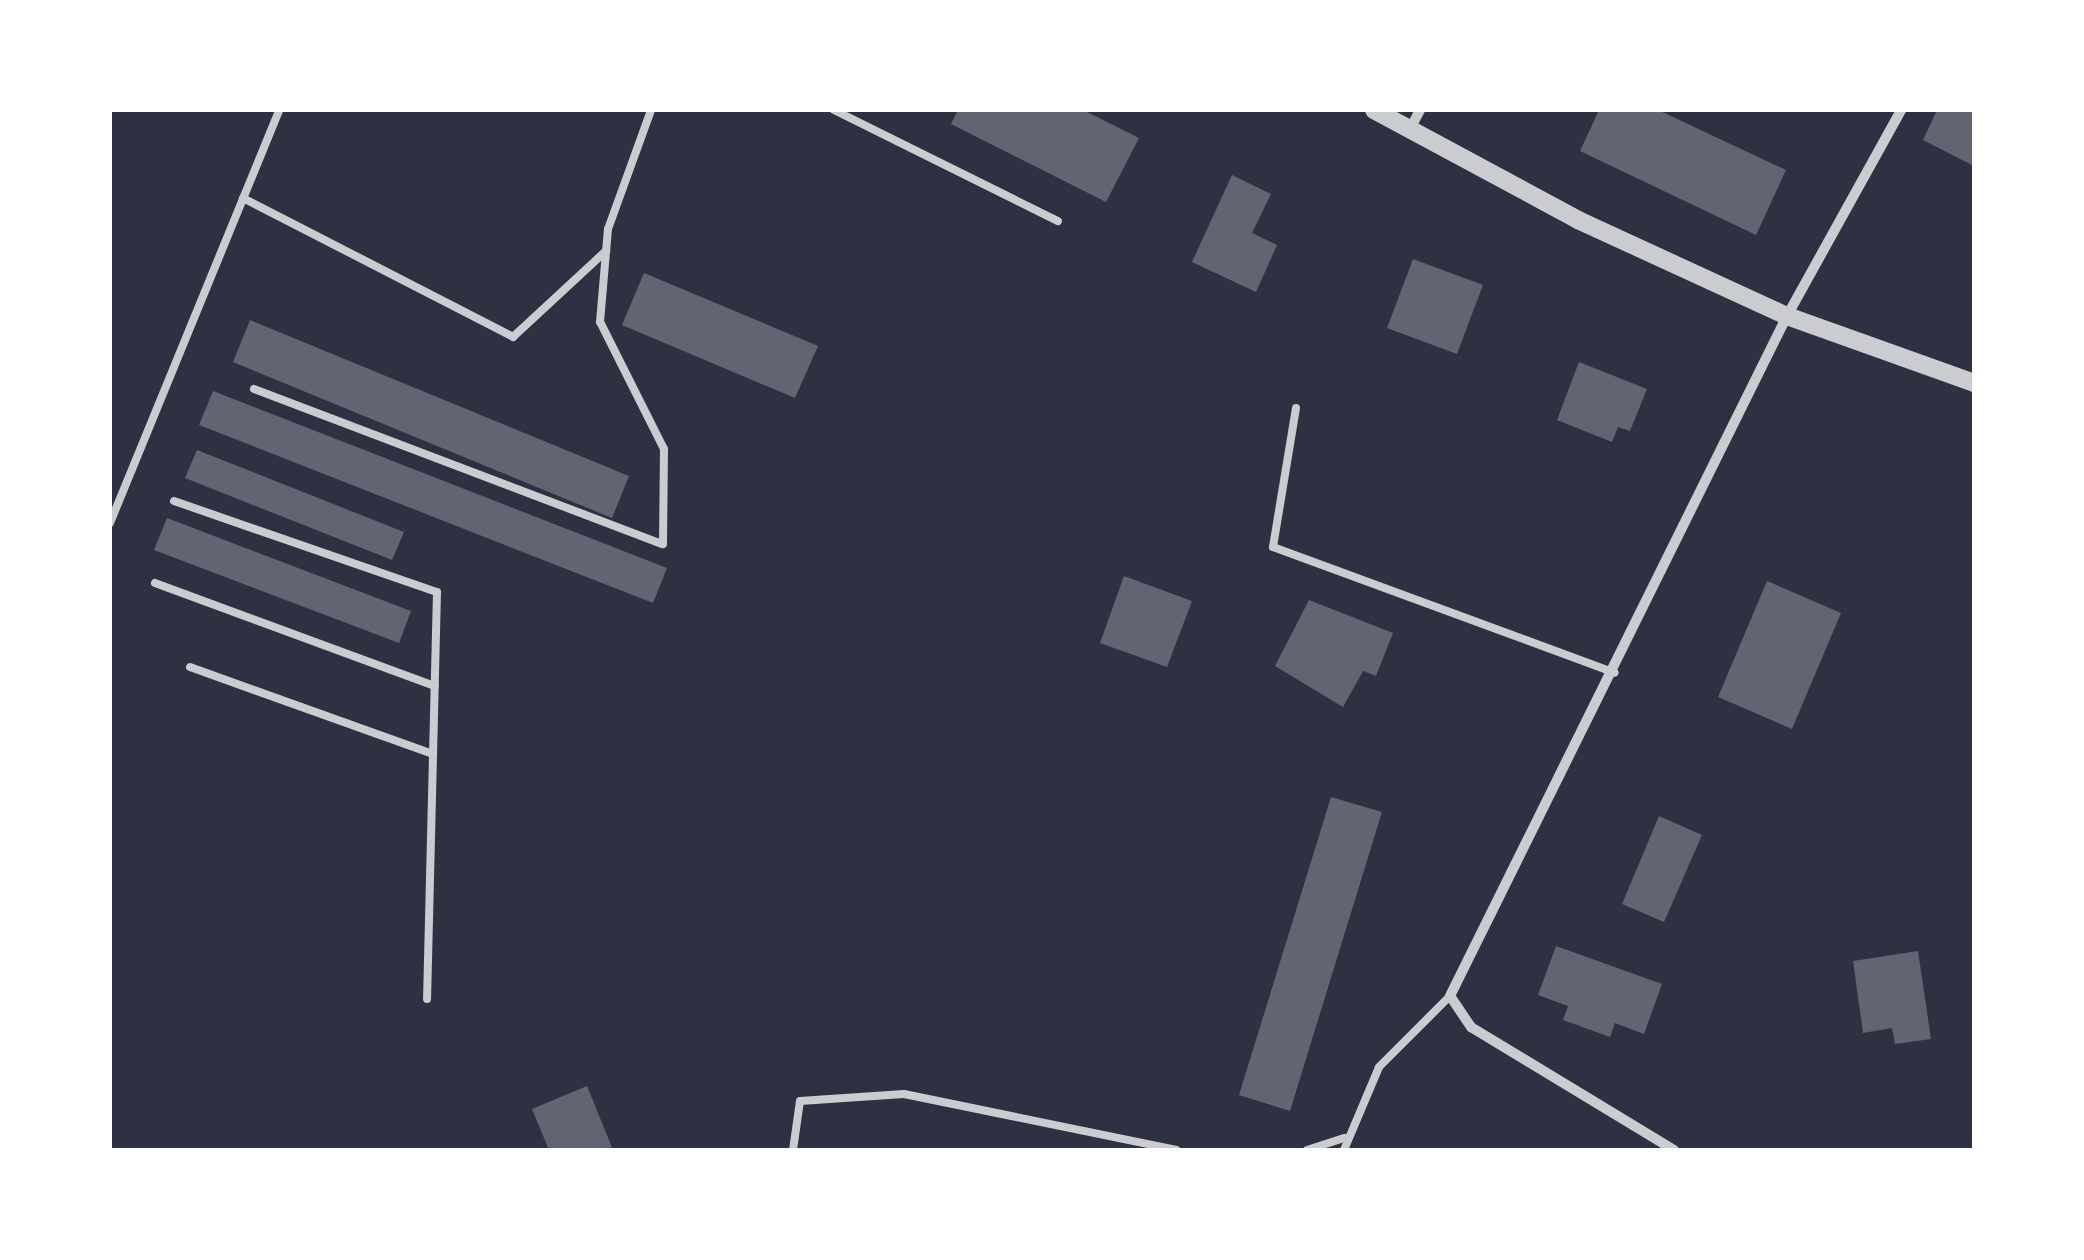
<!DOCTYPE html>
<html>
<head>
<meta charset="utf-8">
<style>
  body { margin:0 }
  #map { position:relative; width:2084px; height:1260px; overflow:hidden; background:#2d3142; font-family:"Roboto Condensed",sans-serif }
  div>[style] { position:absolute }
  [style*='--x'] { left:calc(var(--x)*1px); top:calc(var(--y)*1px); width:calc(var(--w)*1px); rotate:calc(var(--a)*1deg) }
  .building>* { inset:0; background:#626471 }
  .service>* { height:8px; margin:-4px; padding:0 4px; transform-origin:4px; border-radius:4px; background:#caccd0 }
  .minor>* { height:10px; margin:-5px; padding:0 5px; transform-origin:5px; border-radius:5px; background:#caccd0 }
  .tertiary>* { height:18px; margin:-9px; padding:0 9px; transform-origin:9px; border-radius:9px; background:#caccd0 }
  span { translate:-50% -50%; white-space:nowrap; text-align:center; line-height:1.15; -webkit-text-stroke:8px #fff; paint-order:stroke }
  .frame { position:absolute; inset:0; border:112px solid #fff; pointer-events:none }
</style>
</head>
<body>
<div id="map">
  <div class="building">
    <i style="clip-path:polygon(958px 110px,1083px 110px,1139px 138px,1106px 202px,951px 124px)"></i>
    <i style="clip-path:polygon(1599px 110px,1658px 110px,1786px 170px,1756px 235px,1580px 151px)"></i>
    <i style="clip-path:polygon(1937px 110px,1974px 110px,1974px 166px,1923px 140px)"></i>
    <i style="clip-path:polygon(1232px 175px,1271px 194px,1252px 233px,1277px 245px,1256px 292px,1192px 262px)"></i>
    <i style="clip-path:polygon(1413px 259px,1483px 285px,1457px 354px,1387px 328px)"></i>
    <i style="clip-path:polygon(644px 273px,818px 346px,795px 398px,622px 325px)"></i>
    <i style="clip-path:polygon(250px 320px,629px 476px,612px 518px,233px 362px)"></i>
    <i style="clip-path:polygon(1579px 362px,1647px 389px,1630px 431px,1618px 427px,1612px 442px,1557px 420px)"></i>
    <i style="clip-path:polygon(213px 391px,667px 568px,653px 603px,199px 425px)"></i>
    <i style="clip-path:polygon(197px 450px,404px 532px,392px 560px,185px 478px)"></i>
    <i style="clip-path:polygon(167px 518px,411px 611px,399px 643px,154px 550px)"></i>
    <i style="clip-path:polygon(1124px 576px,1192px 601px,1167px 667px,1100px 643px)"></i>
    <i style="clip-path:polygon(1767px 581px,1841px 613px,1792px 729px,1718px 697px)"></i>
    <i style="clip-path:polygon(1309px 600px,1393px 633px,1376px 676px,1363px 671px,1343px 707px,1275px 666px)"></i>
    <i style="clip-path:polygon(1331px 797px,1382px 812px,1290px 1111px,1239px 1095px)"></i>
    <i style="clip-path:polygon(1659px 816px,1702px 835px,1664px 922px,1622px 904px)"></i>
    <i style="clip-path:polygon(1556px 946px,1662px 984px,1644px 1034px,1615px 1023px,1610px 1037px,1563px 1020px,1568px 1006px,1538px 995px)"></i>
    <i style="clip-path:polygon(1918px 951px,1931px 1039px,1895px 1044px,1892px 1028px,1863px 1033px,1853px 961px)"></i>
    <i style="clip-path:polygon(587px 1086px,613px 1150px,549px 1150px,532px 1109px)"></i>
  </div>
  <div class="service">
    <i style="--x:834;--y:110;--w:250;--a:26.4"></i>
    <i style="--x:243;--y:198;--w:304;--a:27.2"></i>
    <i style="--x:513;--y:337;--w:127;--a:-42.8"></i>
    <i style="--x:254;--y:389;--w:437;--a:20.8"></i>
    <i style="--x:663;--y:544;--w:95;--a:-89.4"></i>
    <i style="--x:664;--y:449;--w:142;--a:-116.7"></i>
    <i style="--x:600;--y:322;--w:93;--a:-85.1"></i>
    <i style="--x:608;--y:229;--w:127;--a:-70.1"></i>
    <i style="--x:1296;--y:408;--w:141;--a:99.4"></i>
    <i style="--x:1273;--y:547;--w:364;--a:20.2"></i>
    <i style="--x:174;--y:501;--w:278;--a:19.1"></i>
    <i style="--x:437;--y:592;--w:407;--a:91.4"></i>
    <i style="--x:110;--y:523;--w:446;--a:-67.7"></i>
    <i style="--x:155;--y:583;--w:298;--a:20.2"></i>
    <i style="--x:190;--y:667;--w:258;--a:19.7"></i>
    <i style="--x:793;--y:1150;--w:49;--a:-81.9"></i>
    <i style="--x:800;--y:1101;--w:104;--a:-3.9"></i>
    <i style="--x:904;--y:1094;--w:278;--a:11.6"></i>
    <i style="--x:1307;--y:1150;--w:39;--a:-18"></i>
    <i style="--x:1344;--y:1150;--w:90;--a:-67.1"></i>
    <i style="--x:1379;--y:1067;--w:100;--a:-45"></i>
  </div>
  <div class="minor">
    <i style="--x:1410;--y:129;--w:21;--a:-62"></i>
    <i style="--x:1674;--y:1150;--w:237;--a:-148.8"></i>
    <i style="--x:1471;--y:1027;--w:37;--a:-124"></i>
    <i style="--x:1450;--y:996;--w:759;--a:-63.64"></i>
    <i style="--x:1787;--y:316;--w:235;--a:-61"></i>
  </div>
  <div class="tertiary">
    <i style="--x:1374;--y:110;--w:232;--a:28.3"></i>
    <i style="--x:1578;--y:220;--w:230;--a:24.7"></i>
    <i style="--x:1787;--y:316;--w:199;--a:19.7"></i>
  </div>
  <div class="frame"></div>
</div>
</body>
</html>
